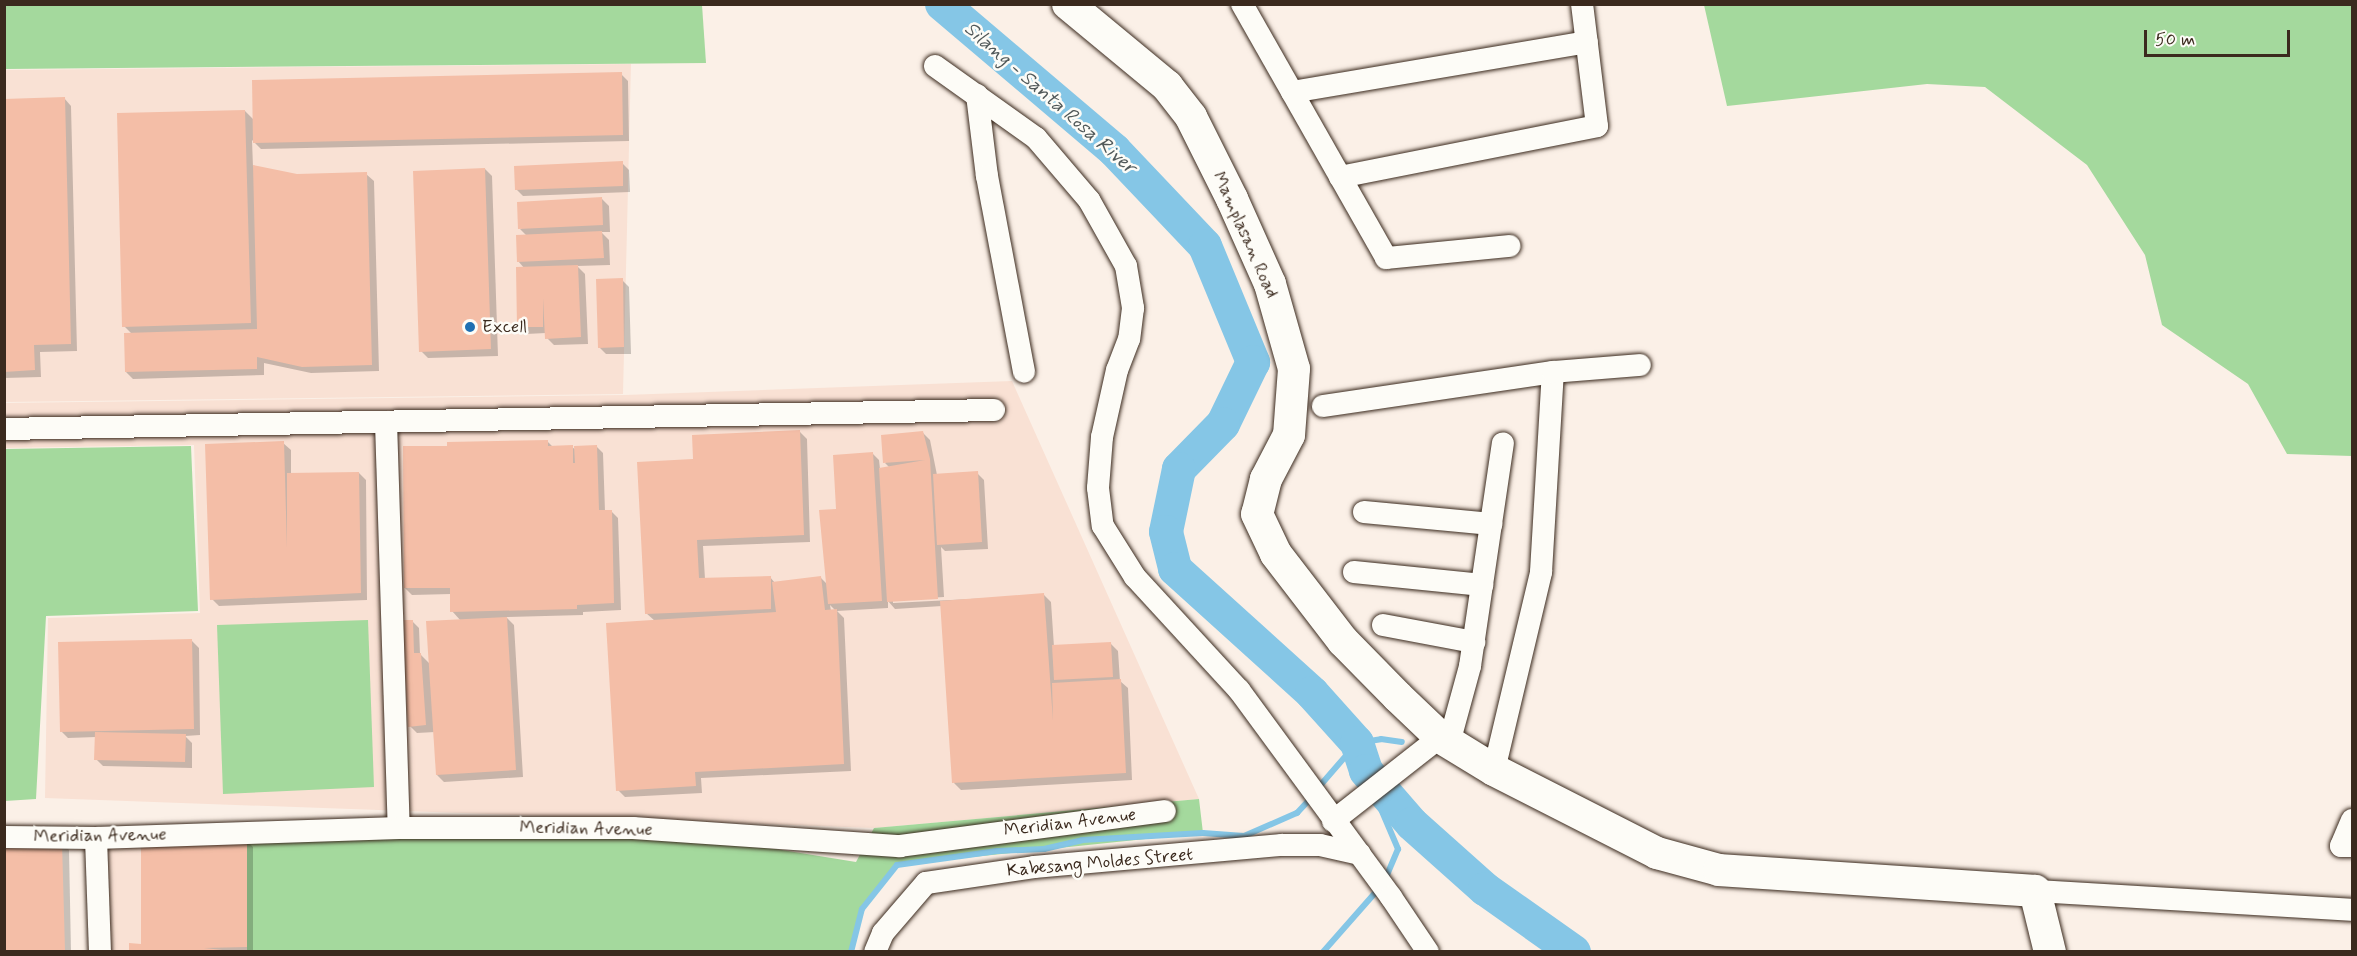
<!DOCTYPE html>
<html>
<head>
<meta charset="utf-8">
<style>
  body { margin:0 }
  #map { position:relative; width:2357px; height:956px; overflow:hidden; background:#fbf0e7; font-family:Mynerve,sans-serif }
  div>[style] { position:absolute }
  [style*='--x'] { left:calc(var(--x)*1px); top:calc(var(--y)*1px); width:calc(var(--w)*1px); rotate:calc(var(--a)*1deg) }
  .built>* { inset:0; background:#f9e1d4 }
  .green>* { inset:0; background:#a4d99d }
  .shadow>* { inset:0; background:#0003 }
  .stream>* { height:6px; margin:-3px; padding:0 3px; transform-origin:3px; border-radius:3px; background:#85c6e6 }
  .river>* { height:34px; margin:-17px; padding:0 17px; transform-origin:17px; border-radius:17px; background:#85c6e6 }
  .building>* { inset:0; background:#f4bea7 }
  .roads { filter:drop-shadow(0 0 2px #3b2a1e) drop-shadow(0 0 2px #3b2a1e) }
  .street>* { height:22px; margin:-11px; padding:0 11px; transform-origin:11px; border-radius:11px; background:#fdfcf7 }
  .secondary>* { height:32px; margin:-16px; padding:0 16px; transform-origin:16px; border-radius:16px; background:#fdfcf7 }
  .dots>* { width:16px; height:16px; translate:-50% -50%; box-sizing:border-box; border:3px solid #fdfcf7; border-radius:50% }
  span { translate:-50% -50%; white-space:nowrap; text-align:center; line-height:1.15; -webkit-text-stroke:5px #fdfcf7; paint-order:stroke }
  .street-label { font-size:18px; color:#3b2a1e }
  .poi-label { font-size:18px; color:#3b2a1e }
  .left { translate:0 -50%; text-align:left }
  .water-label { font-size:20px; color:#51595a; font-style:italic }
  .frame { position:absolute; inset:0; border:6px solid #3b2a1e; pointer-events:none }
  .scale { position:absolute; left:2144px; top:30px; width:146px; height:27px; box-sizing:border-box; border:3px solid #3b2a1e; border-top:0; padding-left:8px; font-size:18px; line-height:21px; white-space:nowrap; color:#3b2a1e; -webkit-text-stroke:4px #fdfcf7; paint-order:stroke }
</style>
</head>
<body>
<div id="map">
  <div class="built">
    <i style="clip-path:polygon(631px 64px,623px 394px,5px 402px,4px 70px)"></i>
    <i style="clip-path:polygon(1012px 381px,1199px 799px,874px 828px,45px 798px,48px 618px,200px 613px,194px 445px,5px 448px,4px 403px,625px 395px)"></i>
    <i style="clip-path:polygon(247px 838px,247px 951px,105px 951px,100px 841px)"></i>
  </div>
  <div class="green">
    <i style="clip-path:polygon(4px 5px,702px 5px,706px 63px,5px 69px)"></i>
    <i style="clip-path:polygon(1704px 5px,2352px 5px,2352px 456px,2287px 454px,2248px 384px,2162px 325px,2145px 255px,2087px 165px,1985px 87px,1927px 84px,1727px 106px)"></i>
    <i style="clip-path:polygon(191px 446px,198px 611px,46px 616px,36px 799px,5px 801px,5px 449px)"></i>
    <i style="clip-path:polygon(368px 620px,374px 787px,223px 794px,217px 625px)"></i>
    <i style="clip-path:polygon(1199px 799px,1203px 833px,897px 865px,862px 909px,851px 952px,247px 951px,247px 838px,634px 826px,856px 862px,874px 828px)"></i>
  </div>
  <div class="shadow">
    <i style="clip-path:polygon(621px 74px,628px 81px,629px 141px,261px 149px,252px 140px,253px 167px,297px 176px,366px 174px,374px 181px,379px 371px,311px 373px,264px 363px,264px 375px,133px 379px,126px 372px,132px 334px,124px 326px,245px 111px,254px 120px)"></i>
    <i style="clip-path:polygon(64px 98px,71px 106px,77px 351px,40px 352px,41px 377px,4px 378px,4px 101px)"></i>
    <i style="clip-path:polygon(622px 163px,629px 170px,630px 192px,523px 196px,516px 189px)"></i>
    <i style="clip-path:polygon(485px 169px,492px 176px,498px 356px,428px 358px,421px 351px)"></i>
    <i style="clip-path:polygon(602px 199px,609px 206px,610px 232px,601px 232px,609px 240px,610px 265px,577px 266px,585px 274px,588px 344px,554px 345px,547px 338px,546px 333px,526px 334px,519px 327px,525px 269px,518px 261px,527px 236px,520px 229px)"></i>
    <i style="clip-path:polygon(622px 280px,629px 287px,631px 354px,606px 354px,599px 347px)"></i>
    <i style="clip-path:polygon(evenodd,800px 432px,807px 439px,810px 542px,703px 546px,705px 579px,770px 577px,775px 583px,820px 577px,827px 584px,837px 511px,872px 453px,879px 460px,880px 469px,889px 467px,885px 463px,923px 433px,930px 440px,937px 475px,977px 473px,984px 480px,988px 549px,945px 551px,941px 547px,944px 597px,893px 600px,893px 603px,1044px 595px,1051px 602px,1054px 647px,1111px 644px,1118px 651px,1120px 681px,1128px 688px,1132px 780px,961px 790px,954px 783px,942px 606px,895px 609px,888px 601px,888px 608px,837px 611px,844px 618px,851px 771px,701px 778px,702px 793px,625px 797px,618px 790px,655px 621px,646px 613px,694px 460px,800px 432px,830px 605px,836px 611px,831px 611px,830px 605px)"></i>
    <i style="clip-path:polygon(547px 441px,553px 447px,572px 447px,576px 450px,596px 446px,603px 453px,605px 511px,611px 511px,618px 518px,621px 610px,583px 612px,583px 615px,506px 617px,514px 625px,523px 777px,444px 782px,437px 775px,435px 732px,417px 733px,410px 726px,412px 621px,419px 628px,420px 654px,430px 664px,461px 621px,452px 611px,451px 594px,412px 595px,405px 588px,449px 447px)"></i>
    <i style="clip-path:polygon(283px 443px,291px 450px,291px 474px,359px 473px,366px 480px,367px 600px,219px 606px,212px 599px)"></i>
    <i style="clip-path:polygon(192px 641px,199px 648px,200px 735px,185px 736px,192px 743px,192px 768px,103px 766px,96px 759px,96px 737px,68px 738px,61px 731px)"></i>
    <i style="clip-path:polygon(246px 840px,253px 847px,253px 952px,130px 952px,131px 945px,143px 946px)"></i>
    <i style="clip-path:polygon(62px 843px,69px 850px,71px 952px,4px 952px,4px 847px)"></i>
  </div>
  <div class="stream">
    <i style="--x:1357;--y:743;--w:45;--a:70.3"></i>
    <i style="--x:1318;--y:788;--w:60;--a:-49.1"></i>
    <i style="--x:1357;--y:743;--w:24;--a:-9"></i>
    <i style="--x:1381;--y:739;--w:21;--a:8"></i>
    <i style="--x:1375;--y:795;--w:59;--a:66.9"></i>
    <i style="--x:1398;--y:849;--w:30;--a:113"></i>
    <i style="--x:851;--y:952;--w:44;--a:-75.7"></i>
    <i style="--x:862;--y:909;--w:56;--a:-51.5"></i>
    <i style="--x:897;--y:865;--w:101;--a:-8"></i>
    <i style="--x:997;--y:851;--w:47;--a:-2.4"></i>
    <i style="--x:1044;--y:849;--w:39;--a:-13"></i>
    <i style="--x:1082;--y:840;--w:121;--a:-3.3"></i>
    <i style="--x:1203;--y:833;--w:41;--a:4.2"></i>
    <i style="--x:1244;--y:836;--w:58;--a:-23.5"></i>
    <i style="--x:1297;--y:813;--w:16;--a:-47"></i>
    <i style="--x:1323;--y:952;--w:77;--a:-48.7"></i>
  </div>
  <div class="river">
    <i style="--x:942;--y:4;--w:226;--a:40.3"></i>
    <i style="--x:1114;--y:150;--w:132;--a:46.5"></i>
    <i style="--x:1205;--y:246;--w:126;--a:67.5"></i>
    <i style="--x:1253;--y:362;--w:69;--a:115.8"></i>
    <i style="--x:1223;--y:424;--w:63;--a:134.4"></i>
    <i style="--x:1179;--y:469;--w:64;--a:101.7"></i>
    <i style="--x:1166;--y:532;--w:38;--a:76"></i>
    <i style="--x:1175;--y:569;--w:185;--a:42.1"></i>
    <i style="--x:1312;--y:693;--w:67;--a:48"></i>
    <i style="--x:1357;--y:743;--w:29;--a:72"></i>
    <i style="--x:1366;--y:771;--w:70;--a:49"></i>
    <i style="--x:1412;--y:824;--w:98;--a:41.7"></i>
    <i style="--x:1485;--y:889;--w:109;--a:35.3"></i>
  </div>
  <div class="building">
    <i style="clip-path:polygon(622px 72px,623px 135px,253px 143px,252px 80px)"></i>
    <i style="clip-path:polygon(65px 97px,71px 344px,34px 345px,35px 370px,4px 372px,4px 99px)"></i>
    <i style="clip-path:polygon(245px 110px,251px 323px,122px 327px,117px 113px)"></i>
    <i style="clip-path:polygon(623px 161px,623px 186px,515px 190px,514px 166px)"></i>
    <i style="clip-path:polygon(253px 165px,297px 174px,367px 172px,372px 365px,302px 367px,257px 357px,257px 369px,125px 372px,124px 333px,257px 329px)"></i>
    <i style="clip-path:polygon(485px 168px,491px 349px,419px 352px,413px 171px)"></i>
    <i style="clip-path:polygon(602px 197px,603px 225px,518px 229px,517px 202px)"></i>
    <i style="clip-path:polygon(602px 231px,604px 258px,517px 262px,516px 235px)"></i>
    <i style="clip-path:polygon(578px 265px,581px 337px,545px 339px,543px 298px,543px 327px,517px 327px,516px 267px)"></i>
    <i style="clip-path:polygon(623px 278px,624px 347px,598px 348px,596px 279px)"></i>
    <i style="clip-path:polygon(800px 430px,804px 535px,697px 540px,699px 578px,771px 576px,771px 609px,645px 614px,637px 462px,693px 459px,692px 435px)"></i>
    <i style="clip-path:polygon(923px 431px,930px 459px,938px 599px,887px 602px,879px 468px,925px 460px,883px 463px,881px 435px)"></i>
    <i style="clip-path:polygon(548px 440px,548px 446px,573px 445px,573px 463px,575px 463px,574px 446px,597px 445px,599px 510px,612px 510px,614px 603px,577px 605px,577px 609px,450px 612px,450px 588px,404px 588px,403px 446px,447px 446px,447px 442px)"></i>
    <i style="clip-path:polygon(284px 441px,287px 548px,287px 473px,359px 472px,361px 593px,210px 600px,205px 444px)"></i>
    <i style="clip-path:polygon(873px 452px,882px 601px,828px 604px,819px 510px,836px 509px,833px 455px)"></i>
    <i style="clip-path:polygon(978px 471px,982px 542px,937px 545px,933px 474px)"></i>
    <i style="clip-path:polygon(821px 576px,825px 610px,837px 609px,844px 764px,695px 772px,696px 786px,616px 791px,606px 623px,776px 612px,772px 582px)"></i>
    <i style="clip-path:polygon(1044px 593px,1053px 721px,1052px 683px,1121px 679px,1126px 773px,952px 783px,940px 601px)"></i>
    <i style="clip-path:polygon(507px 617px,516px 770px,436px 775px,426px 621px)"></i>
    <i style="clip-path:polygon(402px 620px,413px 620px,414px 653px,421px 653px,426px 725px,408px 727px)"></i>
    <i style="clip-path:polygon(192px 639px,194px 729px,60px 732px,58px 642px)"></i>
    <i style="clip-path:polygon(1111px 642px,1113px 677px,1054px 680px,1052px 645px)"></i>
    <i style="clip-path:polygon(95px 732px,186px 734px,185px 762px,94px 760px)"></i>
    <i style="clip-path:polygon(247px 838px,247px 947px,204px 948px,232px 951px,129px 951px,129px 943px,141px 944px,141px 839px)"></i>
    <i style="clip-path:polygon(62px 842px,65px 951px,4px 951px,4px 846px)"></i>
  </div>
  <div class="roads">
    <div class="street">
      <i style="--x:1242;--y:4;--w:292;--a:60.4"></i>
      <i style="--x:1386;--y:258;--w:124;--a:-5.6"></i>
      <i style="--x:935;--y:66;--w:124;--a:35.5"></i>
      <i style="--x:1036;--y:138;--w:82;--a:49.5"></i>
      <i style="--x:1089;--y:200;--w:76;--a:60.7"></i>
      <i style="--x:1126;--y:266;--w:43;--a:80.5"></i>
      <i style="--x:1133;--y:308;--w:31;--a:97"></i>
      <i style="--x:1129;--y:339;--w:33;--a:111"></i>
      <i style="--x:1117;--y:370;--w:69;--a:102.6"></i>
      <i style="--x:1102;--y:437;--w:51;--a:94.5"></i>
      <i style="--x:1098;--y:488;--w:38;--a:83"></i>
      <i style="--x:1103;--y:526;--w:60;--a:57.9"></i>
      <i style="--x:1135;--y:577;--w:154;--a:47.4"></i>
      <i style="--x:1239;--y:690;--w:257;--a:53.7"></i>
      <i style="--x:1391;--y:897;--w:66;--a:56.1"></i>
      <i style="--x:1292;--y:92;--w:299;--a:-9.6"></i>
      <i style="--x:977;--y:95;--w:82;--a:83"></i>
      <i style="--x:987;--y:176;--w:199;--a:79.3"></i>
      <i style="--x:1340;--y:177;--w:262;--a:-11.2"></i>
      <i style="--x:1597;--y:126;--w:123;--a:-97"></i>
      <i style="--x:1323;--y:406;--w:232;--a:-8.4"></i>
      <i style="--x:386;--y:422;--w:406;--a:88.2"></i>
      <i style="--x:4;--y:429;--w:990;--a:-1.1"></i>
      <i style="--x:1364;--y:512;--w:128;--a:5.4"></i>
      <i style="--x:1354;--y:572;--w:129;--a:5.8"></i>
      <i style="--x:1383;--y:625;--w:93;--a:10.6"></i>
      <i style="--x:1449;--y:743;--w:80;--a:-74.7"></i>
      <i style="--x:1470;--y:666;--w:225;--a:-81.6"></i>
      <i style="--x:1494;--y:770;--w:204;--a:-76.6"></i>
      <i style="--x:1541;--y:572;--w:200;--a:-86.6"></i>
      <i style="--x:1553;--y:372;--w:87;--a:-4.6"></i>
      <i style="--x:2352;--y:820;--w:28;--a:113"></i>
      <i style="--x:2341;--y:846;--w:11;--a:0"></i>
      <i style="--x:1333;--y:821;--w:136;--a:-38.1"></i>
      <i style="--x:4;--y:837;--w:92;--a:0.6"></i>
      <i style="--x:96;--y:838;--w:303;--a:-1.9"></i>
      <i style="--x:399;--y:828;--w:234;--a:0"></i>
      <i style="--x:633;--y:828;--w:268;--a:3.9"></i>
      <i style="--x:900;--y:846;--w:267;--a:-7.5"></i>
      <i style="--x:96;--y:838;--w:114;--a:88"></i>
      <i style="--x:2035;--y:891;--w:318;--a:3.4"></i>
      <i style="--x:875;--y:952;--w:21;--a:-67"></i>
      <i style="--x:883;--y:933;--w:66;--a:-49.3"></i>
      <i style="--x:926;--y:883;--w:109;--a:-8.4"></i>
      <i style="--x:1034;--y:867;--w:249;--a:-5.1"></i>
      <i style="--x:1282;--y:845;--w:38;--a:0"></i>
      <i style="--x:1320;--y:845;--w:41;--a:12.7"></i>
    </div>
    <div class="secondary">
      <i style="--x:1068;--y:4;--w:129;--a:39.6"></i>
      <i style="--x:1167;--y:86;--w:39;--a:52"></i>
      <i style="--x:1191;--y:117;--w:92;--a:63.4"></i>
      <i style="--x:1232;--y:199;--w:93;--a:65.9"></i>
      <i style="--x:1270;--y:284;--w:88;--a:74.2"></i>
      <i style="--x:1294;--y:369;--w:66;--a:94.3"></i>
      <i style="--x:1289;--y:435;--w:50;--a:117.6"></i>
      <i style="--x:1266;--y:479;--w:36;--a:104"></i>
      <i style="--x:1257;--y:514;--w:44;--a:64.6"></i>
      <i style="--x:1276;--y:554;--w:110;--a:52.4"></i>
      <i style="--x:1343;--y:641;--w:78;--a:45.5"></i>
      <i style="--x:1398;--y:697;--w:58;--a:43.6"></i>
      <i style="--x:1440;--y:737;--w:63;--a:31.4"></i>
      <i style="--x:1494;--y:770;--w:183;--a:27"></i>
      <i style="--x:1657;--y:853;--w:64;--a:15.3"></i>
      <i style="--x:1719;--y:870;--w:317;--a:3.8"></i>
      <i style="--x:2035;--y:891;--w:63;--a:76.2"></i>
    </div>
  </div>
  <div class="dots">
    <i style="left:470px;top:327px;background:#1f6fb2"></i>
  </div>
  <div class="street-label">
    <span style="left:1245px;top:235px;rotate:66deg">Mamplasan Road</span>
    <span style="left:1070px;top:823px;rotate:-7deg">Meridian Avenue</span>
    <span style="left:586px;top:829px;rotate:1deg">Meridian Avenue</span>
    <span style="left:100px;top:836px;rotate:-1deg">Meridian Avenue</span>
    <span style="left:1100px;top:863px;rotate:-5deg">Kabesang Moldes Street</span>
  </div>
  <div class="poi-label">
    <span class="left" style="left:482px;top:327px">Excell</span>
  </div>
  <div class="water-label">
    <span style="left:1050px;top:98px;rotate:41deg">Silang - Santa Rosa River</span>
  </div>
  <div class="frame"></div>
  <div class="scale">50 m</div>
</div>
</body>
</html>
